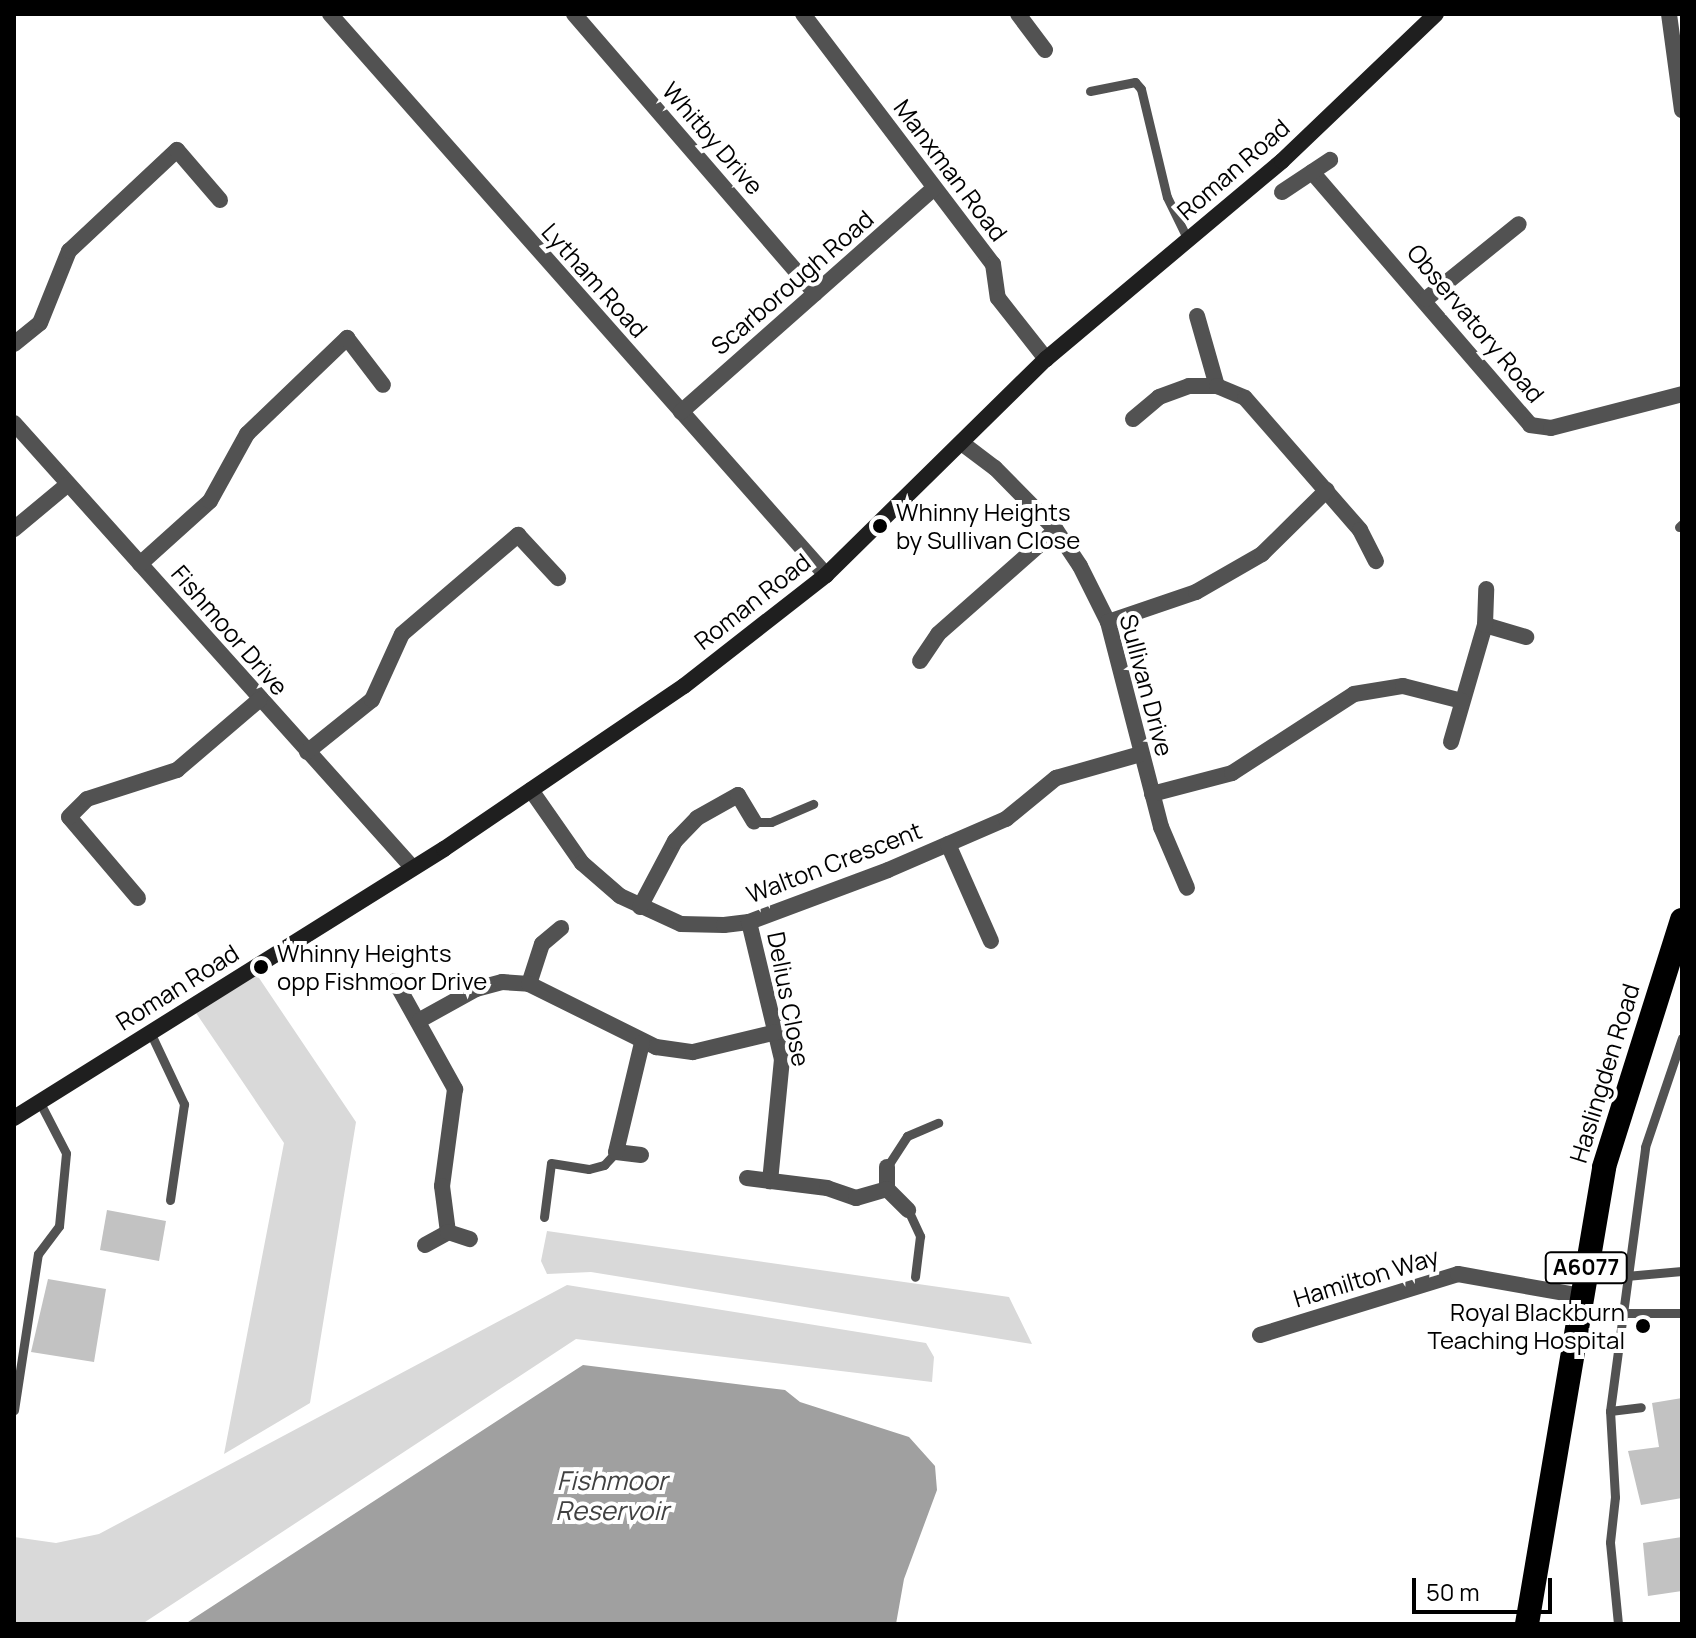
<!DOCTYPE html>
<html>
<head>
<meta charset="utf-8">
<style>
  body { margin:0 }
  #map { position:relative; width:1696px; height:1638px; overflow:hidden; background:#fff; font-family:Manrope,sans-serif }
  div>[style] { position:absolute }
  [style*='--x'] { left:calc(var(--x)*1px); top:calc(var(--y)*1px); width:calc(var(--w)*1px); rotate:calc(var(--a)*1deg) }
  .green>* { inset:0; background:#d9d9d9 }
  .water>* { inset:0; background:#a0a0a0 }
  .building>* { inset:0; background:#c2c2c2 }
  .lane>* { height:9px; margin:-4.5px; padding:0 4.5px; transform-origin:4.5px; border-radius:4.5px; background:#525252 }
  .street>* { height:16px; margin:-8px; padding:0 8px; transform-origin:8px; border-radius:8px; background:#525252 }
  .secondary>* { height:16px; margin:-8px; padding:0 8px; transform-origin:8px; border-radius:8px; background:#1f1f1f }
  .highway>* { height:24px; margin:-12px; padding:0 12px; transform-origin:12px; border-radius:12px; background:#000 }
  .dots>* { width:22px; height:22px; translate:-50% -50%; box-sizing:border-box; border:4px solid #fff; border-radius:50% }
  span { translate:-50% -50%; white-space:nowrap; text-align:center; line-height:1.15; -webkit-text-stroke:8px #fff; paint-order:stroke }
  .shield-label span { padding:2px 6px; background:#fff; border:2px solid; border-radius:6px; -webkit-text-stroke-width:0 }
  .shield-label { font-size:22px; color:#000; font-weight:700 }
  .street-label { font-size:24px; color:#000 }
  .poi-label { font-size:24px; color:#000 }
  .left { translate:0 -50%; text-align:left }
  .right { translate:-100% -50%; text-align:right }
  .water-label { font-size:26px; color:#414141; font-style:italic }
  .frame { position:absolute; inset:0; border:16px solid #000; pointer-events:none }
  .scale { position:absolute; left:1412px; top:1578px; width:140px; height:36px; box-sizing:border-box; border:4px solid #000; border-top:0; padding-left:10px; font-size:24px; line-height:28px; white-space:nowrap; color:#000; -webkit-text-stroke:6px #fff; paint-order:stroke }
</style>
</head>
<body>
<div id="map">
  <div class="green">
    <i style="clip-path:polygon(255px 972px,356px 1122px,310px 1403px,224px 1454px,284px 1143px,194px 1010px)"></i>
    <i style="clip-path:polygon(547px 1231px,1009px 1297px,1032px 1344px,591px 1272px,547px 1274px,541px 1261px)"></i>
    <i style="clip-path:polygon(567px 1285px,926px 1343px,934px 1357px,932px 1382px,576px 1339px,142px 1624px,14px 1624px,14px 1537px,56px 1543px,99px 1534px)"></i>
  </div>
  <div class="water">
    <i style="clip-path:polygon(583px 1365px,785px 1390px,800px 1402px,909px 1437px,935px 1466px,937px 1490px,904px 1579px,896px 1624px,185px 1624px)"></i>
  </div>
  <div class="building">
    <i style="clip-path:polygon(107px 1210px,166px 1221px,159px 1261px,100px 1250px)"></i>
    <i style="clip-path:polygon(48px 1279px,106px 1289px,94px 1362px,31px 1352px)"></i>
    <i style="clip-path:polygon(1682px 1398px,1682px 1498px,1641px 1505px,1628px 1451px,1659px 1447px,1652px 1403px)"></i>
    <i style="clip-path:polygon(1682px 1537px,1682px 1591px,1648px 1596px,1643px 1543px)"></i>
  </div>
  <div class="lane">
    <i style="--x:1090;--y:91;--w:46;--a:-11.3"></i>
    <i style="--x:1135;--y:82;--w:9;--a:49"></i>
    <i style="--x:1141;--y:89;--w:111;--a:76.5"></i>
    <i style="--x:1167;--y:197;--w:48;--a:64"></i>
    <i style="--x:1679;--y:527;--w:4;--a:-45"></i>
    <i style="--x:754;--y:822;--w:17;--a:0"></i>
    <i style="--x:771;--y:822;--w:46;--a:-23.2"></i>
    <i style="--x:150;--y:1032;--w:80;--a:64.7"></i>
    <i style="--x:184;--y:1104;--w:97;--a:98.3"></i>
    <i style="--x:887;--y:1167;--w:37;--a:-57"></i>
    <i style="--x:907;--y:1136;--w:34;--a:-23"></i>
    <i style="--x:908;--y:1210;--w:29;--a:65"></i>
    <i style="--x:920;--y:1236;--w:41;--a:97"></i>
    <i style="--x:544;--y:1217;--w:54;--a:-82.6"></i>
    <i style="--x:551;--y:1163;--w:38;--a:9"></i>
    <i style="--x:589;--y:1169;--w:16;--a:-15"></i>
    <i style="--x:604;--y:1165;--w:18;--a:-47"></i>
    <i style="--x:1626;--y:1276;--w:56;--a:-5.1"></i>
    <i style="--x:1621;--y:1313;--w:61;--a:0"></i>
    <i style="--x:14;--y:1410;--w:158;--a:-81.3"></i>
    <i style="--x:38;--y:1254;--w:35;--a:-53"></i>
    <i style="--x:59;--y:1226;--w:73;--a:-84.5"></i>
    <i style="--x:66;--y:1153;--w:59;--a:-117.4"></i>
    <i style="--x:1610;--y:1411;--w:31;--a:-7"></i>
    <i style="--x:1618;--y:1624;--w:82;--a:-95.6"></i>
    <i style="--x:1610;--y:1542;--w:45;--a:-83.7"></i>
    <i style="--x:1615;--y:1497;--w:86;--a:-93.3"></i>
    <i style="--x:1610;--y:1411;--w:266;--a:-82.4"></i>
    <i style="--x:1645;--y:1147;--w:115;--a:-71.3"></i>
  </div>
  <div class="street">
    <i style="--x:330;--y:14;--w:749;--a:48.52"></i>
    <i style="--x:574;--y:14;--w:369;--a:49.2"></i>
    <i style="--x:803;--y:14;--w:314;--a:52.8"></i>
    <i style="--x:993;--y:264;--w:34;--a:82"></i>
    <i style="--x:998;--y:298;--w:78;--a:51.8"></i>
    <i style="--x:1018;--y:14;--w:45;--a:53.1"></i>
    <i style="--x:1669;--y:14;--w:97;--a:82.3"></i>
    <i style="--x:1312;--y:172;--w:334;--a:49.2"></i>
    <i style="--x:1530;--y:425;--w:21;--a:8"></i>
    <i style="--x:1551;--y:428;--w:135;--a:-14.5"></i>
    <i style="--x:1282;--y:192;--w:58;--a:-33.7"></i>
    <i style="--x:1426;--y:299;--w:119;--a:-38.9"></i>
    <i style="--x:1197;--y:316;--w:73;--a:74.1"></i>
    <i style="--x:14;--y:344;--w:33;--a:-39"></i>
    <i style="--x:40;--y:323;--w:78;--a:-68.1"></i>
    <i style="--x:69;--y:251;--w:148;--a:-43.1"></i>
    <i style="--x:177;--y:150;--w:66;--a:49.3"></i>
    <i style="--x:681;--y:412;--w:338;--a:-41.5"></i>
    <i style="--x:1133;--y:419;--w:34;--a:-40"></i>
    <i style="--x:1159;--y:397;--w:32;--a:-20"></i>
    <i style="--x:1189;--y:386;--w:28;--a:0"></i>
    <i style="--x:1217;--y:386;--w:30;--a:23"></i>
    <i style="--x:1245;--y:398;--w:175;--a:48.9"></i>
    <i style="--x:1360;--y:530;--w:35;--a:63"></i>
    <i style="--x:14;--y:423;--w:596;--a:48.13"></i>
    <i style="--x:963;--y:444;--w:40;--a:37"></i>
    <i style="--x:995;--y:468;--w:87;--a:45.5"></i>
    <i style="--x:1056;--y:530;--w:43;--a:56.3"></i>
    <i style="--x:1080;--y:566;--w:63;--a:63.4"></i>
    <i style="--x:1108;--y:622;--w:212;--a:75.5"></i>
    <i style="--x:1161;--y:827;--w:66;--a:66.9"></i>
    <i style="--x:14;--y:529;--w:69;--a:-39.7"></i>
    <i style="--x:140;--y:564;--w:94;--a:-42"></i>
    <i style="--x:210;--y:501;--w:77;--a:-61.1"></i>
    <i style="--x:247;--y:434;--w:139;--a:-43.8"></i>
    <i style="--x:347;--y:338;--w:59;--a:52.5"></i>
    <i style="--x:1108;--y:622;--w:93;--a:-18.8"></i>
    <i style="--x:1196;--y:592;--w:76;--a:-29.9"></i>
    <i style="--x:1262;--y:554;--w:91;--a:-44.6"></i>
    <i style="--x:1485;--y:625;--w:43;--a:16.3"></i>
    <i style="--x:920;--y:661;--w:32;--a:-56"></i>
    <i style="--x:938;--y:634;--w:157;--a:-41.4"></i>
    <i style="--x:1451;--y:742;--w:122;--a:-73.8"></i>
    <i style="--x:1485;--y:625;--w:36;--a:-88"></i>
    <i style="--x:307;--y:752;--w:83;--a:-38.7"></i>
    <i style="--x:372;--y:700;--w:72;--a:-65.6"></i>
    <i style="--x:402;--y:634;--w:153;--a:-40.5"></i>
    <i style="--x:518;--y:535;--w:59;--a:47.1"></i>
    <i style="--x:531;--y:790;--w:89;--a:55.1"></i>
    <i style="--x:582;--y:863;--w:50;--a:41"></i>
    <i style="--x:620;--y:896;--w:67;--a:24.7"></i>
    <i style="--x:681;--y:924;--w:43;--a:1.3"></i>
    <i style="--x:724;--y:925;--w:25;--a:-7"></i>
    <i style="--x:749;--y:922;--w:148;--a:-20.5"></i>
    <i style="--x:888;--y:870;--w:129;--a:-23.4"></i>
    <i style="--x:1006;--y:819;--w:65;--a:-39.4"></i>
    <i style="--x:1056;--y:778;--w:88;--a:-15.8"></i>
    <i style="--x:1152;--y:794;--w:83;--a:-14.7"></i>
    <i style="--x:1232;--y:773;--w:145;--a:-32.9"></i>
    <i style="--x:1354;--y:694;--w:50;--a:-9.3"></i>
    <i style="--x:1403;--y:686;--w:61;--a:14.3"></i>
    <i style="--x:948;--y:844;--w:106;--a:66.1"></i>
    <i style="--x:138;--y:898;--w:106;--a:-130.4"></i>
    <i style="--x:69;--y:817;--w:25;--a:-45"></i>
    <i style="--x:87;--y:799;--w:95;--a:-17.9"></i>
    <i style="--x:177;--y:770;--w:108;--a:-40.5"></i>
    <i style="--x:640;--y:907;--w:75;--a:-62.1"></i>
    <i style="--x:675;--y:841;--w:32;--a:-46"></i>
    <i style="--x:697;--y:818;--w:47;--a:-29.3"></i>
    <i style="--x:738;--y:795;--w:31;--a:59"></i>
    <i style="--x:749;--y:922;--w:141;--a:76.5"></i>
    <i style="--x:782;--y:1059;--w:123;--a:95.6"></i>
    <i style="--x:395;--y:981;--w:124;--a:60.9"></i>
    <i style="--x:455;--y:1089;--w:98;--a:97.6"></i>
    <i style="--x:442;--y:1186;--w:46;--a:82.6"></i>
    <i style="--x:529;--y:984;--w:42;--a:-72"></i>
    <i style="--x:542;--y:944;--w:25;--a:-40"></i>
    <i style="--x:420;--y:1020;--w:64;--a:-29"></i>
    <i style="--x:476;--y:989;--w:27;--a:-15"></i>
    <i style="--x:502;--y:982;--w:27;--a:4"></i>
    <i style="--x:529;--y:984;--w:142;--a:26.4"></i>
    <i style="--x:656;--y:1047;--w:37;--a:8"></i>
    <i style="--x:693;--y:1052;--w:85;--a:-13.5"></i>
    <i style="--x:641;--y:1155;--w:25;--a:-173"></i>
    <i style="--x:616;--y:1152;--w:112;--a:-76.6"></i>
    <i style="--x:887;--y:1167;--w:22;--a:90"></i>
    <i style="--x:887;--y:1189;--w:30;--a:45"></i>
    <i style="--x:747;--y:1178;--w:81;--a:7.1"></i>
    <i style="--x:827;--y:1188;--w:31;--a:19"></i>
    <i style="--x:856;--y:1198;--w:32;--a:-16"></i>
    <i style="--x:425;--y:1245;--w:26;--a:-29"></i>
    <i style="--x:448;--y:1232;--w:23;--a:18"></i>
    <i style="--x:1260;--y:1335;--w:207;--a:-17.1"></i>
    <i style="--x:1458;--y:1274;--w:125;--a:10.1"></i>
  </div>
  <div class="secondary">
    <i style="--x:14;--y:1118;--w:507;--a:-32.03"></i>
    <i style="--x:444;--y:849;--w:290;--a:-34.2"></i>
    <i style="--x:684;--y:686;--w:180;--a:-38"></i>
    <i style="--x:826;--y:575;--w:308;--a:-44.5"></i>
    <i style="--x:1046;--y:359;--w:308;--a:-40"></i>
    <i style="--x:1282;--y:161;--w:213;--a:-43.7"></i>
  </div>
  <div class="highway">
    <i style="--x:1527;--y:1624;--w:463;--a:-80.4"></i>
    <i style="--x:1604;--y:1167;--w:259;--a:-72.5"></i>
  </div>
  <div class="dots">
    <i style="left:880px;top:526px;background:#000"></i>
    <i style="left:261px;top:967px;background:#000"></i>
    <i style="left:1643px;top:1326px;background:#000"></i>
  </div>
  <div class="shield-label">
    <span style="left:1586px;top:1268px">A6077</span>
  </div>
  <div class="street-label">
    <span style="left:713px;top:138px;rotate:49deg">Whitby Drive</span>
    <span style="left:1233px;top:169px;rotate:-41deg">Roman Road</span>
    <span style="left:951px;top:170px;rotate:53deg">Manxman Road</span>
    <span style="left:595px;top:280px;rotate:48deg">Lytham Road</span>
    <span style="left:792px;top:282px;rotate:-41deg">Scarborough Road</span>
    <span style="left:1476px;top:323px;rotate:50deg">Observatory Road</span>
    <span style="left:752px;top:601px;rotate:-38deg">Roman Road</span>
    <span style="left:230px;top:630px;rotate:49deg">Fishmoor Drive</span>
    <span style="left:1147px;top:685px;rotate:75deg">Sullivan Drive</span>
    <span style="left:834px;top:862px;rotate:-21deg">Walton Crescent</span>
    <span style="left:177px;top:987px;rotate:-32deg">Roman Road</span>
    <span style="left:789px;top:999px;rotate:79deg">Delius Close</span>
    <span style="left:1604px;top:1073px;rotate:-73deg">Haslingden Road</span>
    <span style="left:1366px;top:1277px;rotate:-17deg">Hamilton Way</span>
  </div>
  <div class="poi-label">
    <span class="left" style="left:896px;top:526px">Whinny Heights<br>by Sullivan Close</span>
    <span class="left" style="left:277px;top:967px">Whinny Heights<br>opp Fishmoor Drive</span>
    <span class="right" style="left:1625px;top:1326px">Royal Blackburn<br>Teaching Hospital</span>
  </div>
  <div class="water-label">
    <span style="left:612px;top:1496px">Fishmoor<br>Reservoir</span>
  </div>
  <div class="frame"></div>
  <div class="scale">50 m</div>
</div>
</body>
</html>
